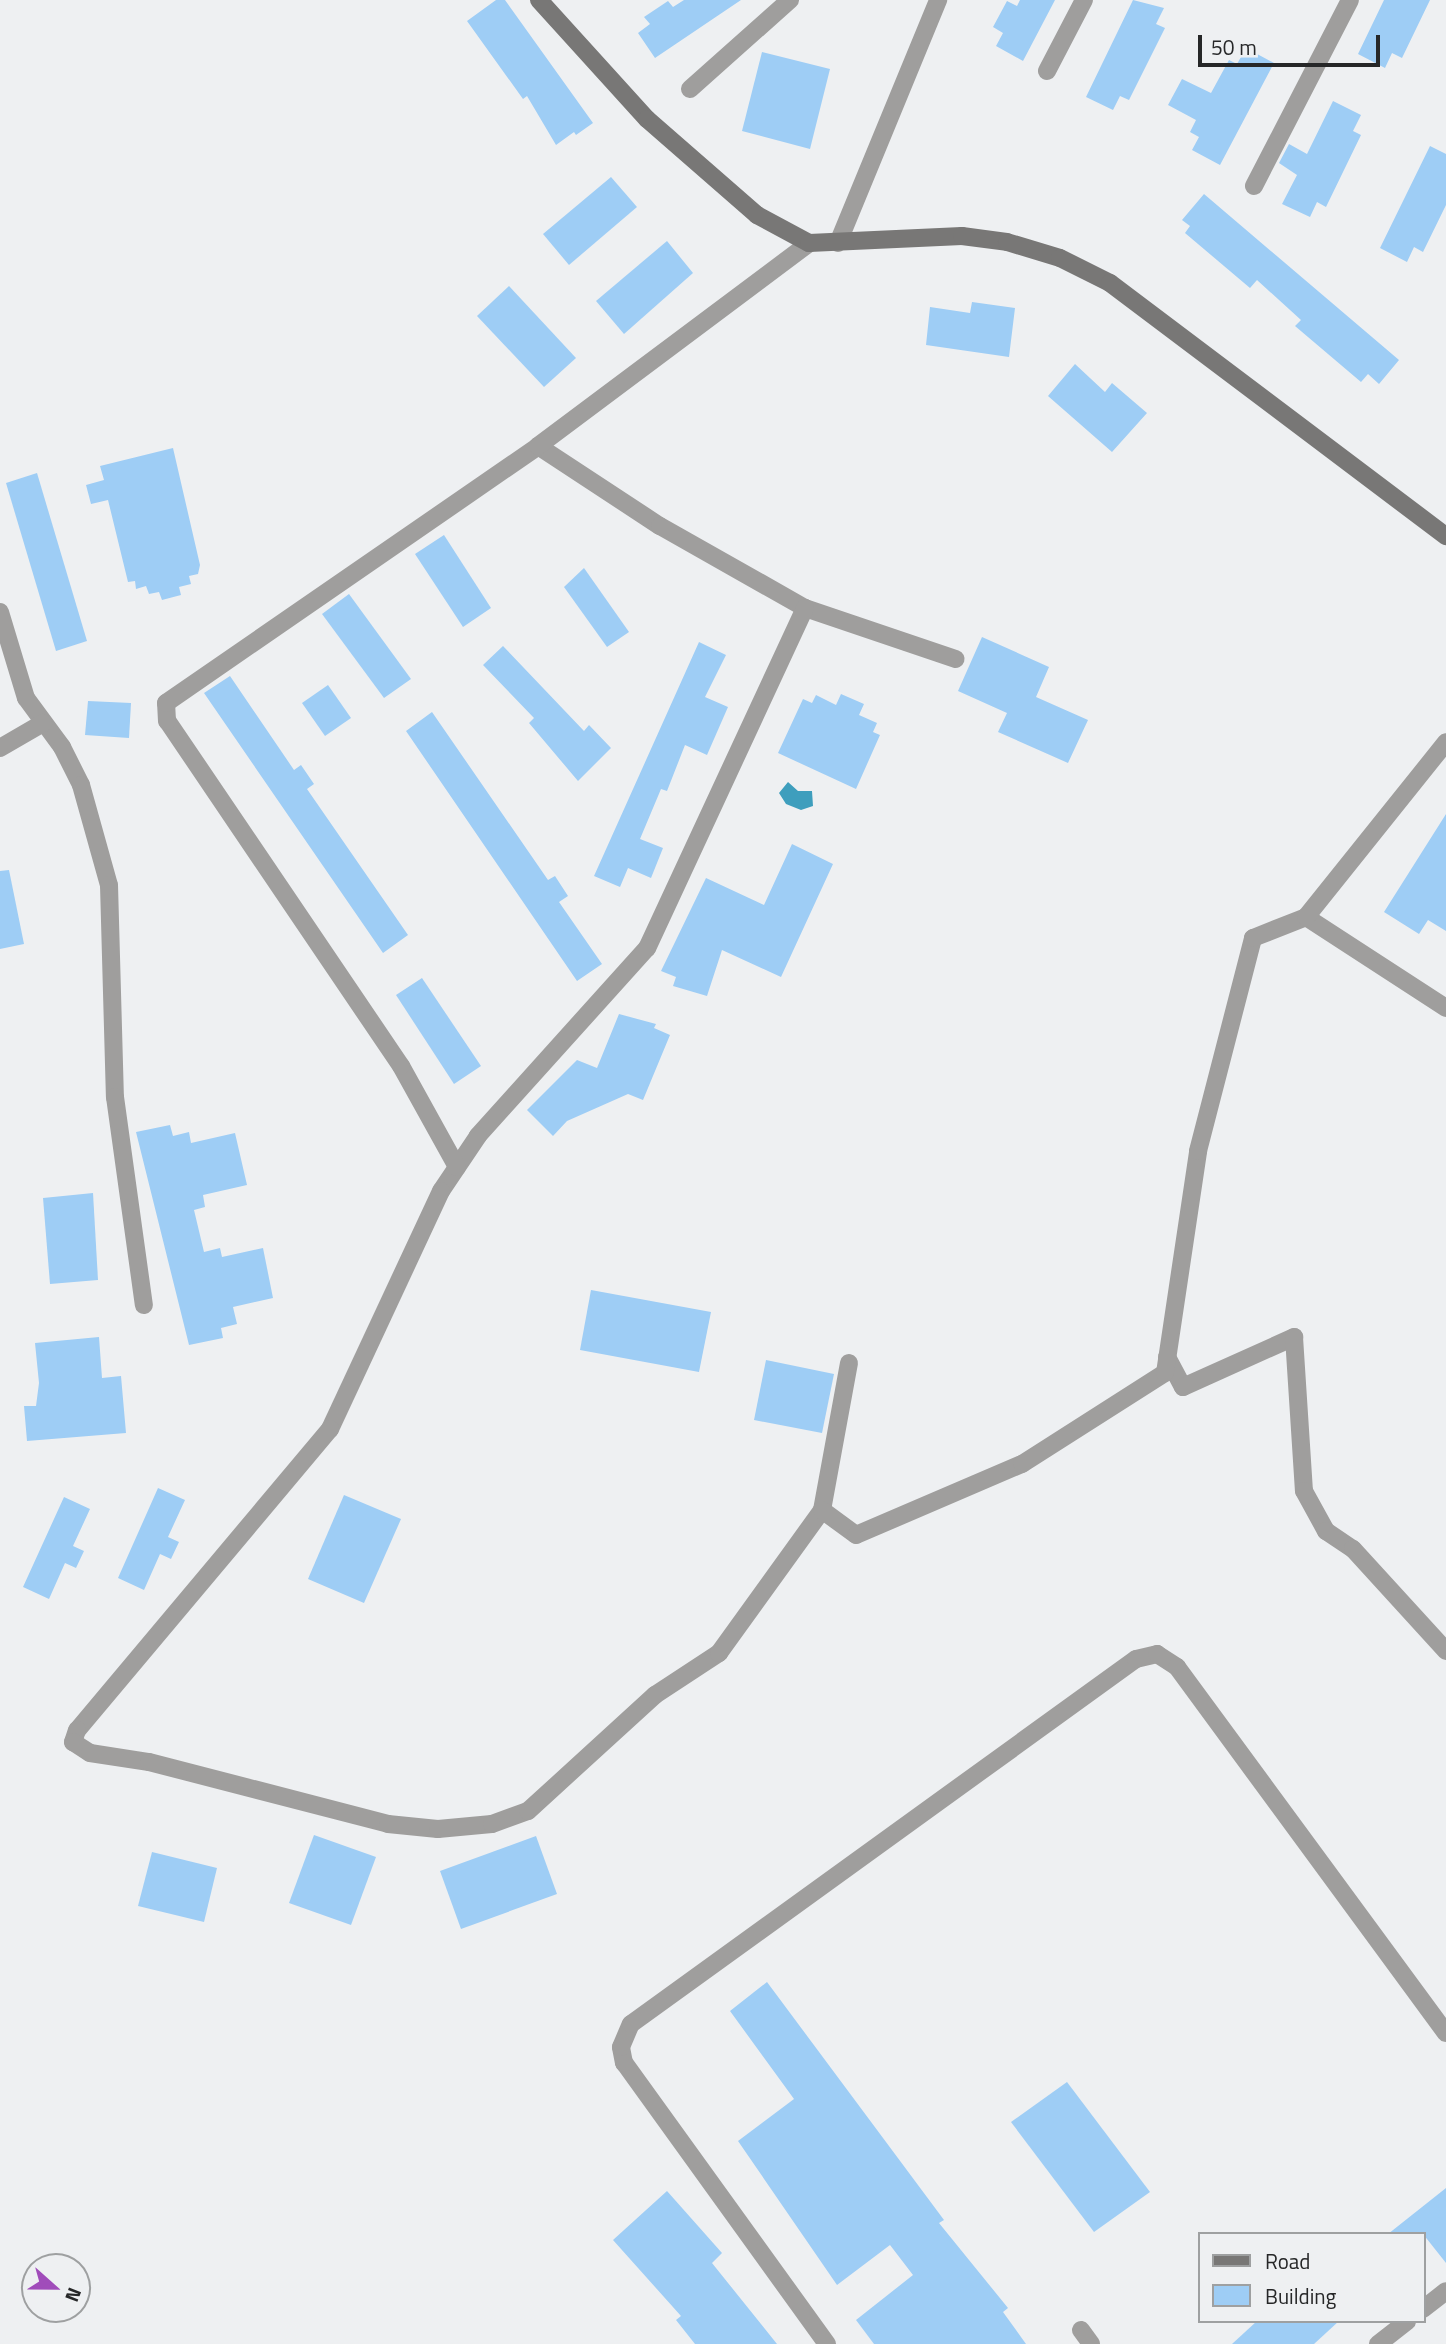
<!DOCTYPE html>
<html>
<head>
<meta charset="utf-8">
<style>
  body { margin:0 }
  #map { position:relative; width:1446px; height:2344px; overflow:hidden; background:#eef0f2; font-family:"Titillium Web",sans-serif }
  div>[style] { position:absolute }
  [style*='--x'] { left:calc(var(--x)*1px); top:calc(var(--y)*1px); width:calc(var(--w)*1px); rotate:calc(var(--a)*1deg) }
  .water>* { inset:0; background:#3e9ebd }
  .building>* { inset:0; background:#9ecdf5 }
  .minor>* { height:18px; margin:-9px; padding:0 9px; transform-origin:9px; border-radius:9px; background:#9f9e9d }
  .secondary>* { height:18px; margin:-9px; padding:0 9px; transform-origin:9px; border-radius:9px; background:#787776 }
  span { translate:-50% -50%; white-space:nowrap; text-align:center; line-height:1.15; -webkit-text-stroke:6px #eef0f2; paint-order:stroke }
  .legend { position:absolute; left:1198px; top:2232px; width:228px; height:91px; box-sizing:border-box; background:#eef0f2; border:2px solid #9ea0a1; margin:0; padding:9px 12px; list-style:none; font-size:21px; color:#262728 }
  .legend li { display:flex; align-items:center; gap:14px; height:35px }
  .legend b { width:35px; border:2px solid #9ea0a1 }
  .north { position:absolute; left:21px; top:2253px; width:70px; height:70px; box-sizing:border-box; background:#eef0f2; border:2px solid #9ea0a1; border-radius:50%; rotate:111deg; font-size:19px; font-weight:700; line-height:28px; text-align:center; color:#262728 }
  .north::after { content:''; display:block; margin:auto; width:24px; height:32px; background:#a04cba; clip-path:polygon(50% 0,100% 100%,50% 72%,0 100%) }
  .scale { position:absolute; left:1198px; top:35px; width:182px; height:32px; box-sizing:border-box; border:4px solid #262728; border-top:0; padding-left:9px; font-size:21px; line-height:24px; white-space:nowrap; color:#262728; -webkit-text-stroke:5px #eef0f2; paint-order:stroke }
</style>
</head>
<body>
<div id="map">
  <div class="water">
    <i style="clip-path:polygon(788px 782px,798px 791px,812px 791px,813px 806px,801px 810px,786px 804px,779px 793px)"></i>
  </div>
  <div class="building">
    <i style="clip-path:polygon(496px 0,505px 0,593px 123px,576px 135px,574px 132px,556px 145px,527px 96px,523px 99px,467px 21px)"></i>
    <i style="clip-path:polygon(684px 0,741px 0,655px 58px,638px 33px,650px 24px,644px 17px,668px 1px,673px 7px)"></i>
    <i style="clip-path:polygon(1020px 0,1055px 0,1023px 61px,996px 46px,1003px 33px,993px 27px,1007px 1px,1017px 6px)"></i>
    <i style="clip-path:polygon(1133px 0,1164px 8px,1156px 24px,1165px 28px,1129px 100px,1120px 96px,1113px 110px,1086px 97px)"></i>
    <i style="clip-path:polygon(1384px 0,1430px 0,1402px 58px,1392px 53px,1385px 68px,1358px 54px)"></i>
    <i style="clip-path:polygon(1246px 48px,1274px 63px,1220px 165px,1192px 150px,1199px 137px,1190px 132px,1196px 120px,1168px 105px,1182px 79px,1211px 93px,1229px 60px,1237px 64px)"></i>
    <i style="clip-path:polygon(762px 52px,830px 69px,810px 149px,742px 131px)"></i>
    <i style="clip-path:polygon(1333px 101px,1361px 115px,1353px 131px,1361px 135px,1326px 207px,1317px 202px,1310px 217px,1282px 204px,1297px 175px,1279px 163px,1289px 144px,1307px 154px)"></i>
    <i style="clip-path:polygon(1430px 146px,1446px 154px,1446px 205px,1423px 252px,1414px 247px,1407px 262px,1380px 248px)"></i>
    <i style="clip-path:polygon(611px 177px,637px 207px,569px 265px,543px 234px)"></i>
    <i style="clip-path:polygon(1204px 194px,1399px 360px,1379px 384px,1368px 374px,1361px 382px,1295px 326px,1301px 320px,1257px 280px,1250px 288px,1185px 233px,1190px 226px,1182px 220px)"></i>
    <i style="clip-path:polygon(667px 241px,693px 273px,624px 334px,596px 301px)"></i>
    <i style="clip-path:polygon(509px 286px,576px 358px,544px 387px,477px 316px)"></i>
    <i style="clip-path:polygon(972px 302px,1015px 308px,1009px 357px,926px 345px,930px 307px,970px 313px)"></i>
    <i style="clip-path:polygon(1075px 364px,1105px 392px,1112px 383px,1147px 413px,1112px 452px,1048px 396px)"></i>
    <i style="clip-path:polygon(173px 448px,200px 565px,198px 574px,189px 576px,191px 584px,179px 587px,181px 595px,162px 600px,159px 592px,149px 594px,146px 586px,136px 589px,135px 581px,128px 582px,108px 500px,91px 504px,86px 485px,104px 480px,100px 466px)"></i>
    <i style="clip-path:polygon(37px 473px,87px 641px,56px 651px,6px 483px)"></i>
    <i style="clip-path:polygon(444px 535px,491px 608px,463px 627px,415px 554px)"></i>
    <i style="clip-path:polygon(584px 568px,629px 632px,607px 647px,564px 587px)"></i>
    <i style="clip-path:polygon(349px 594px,411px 679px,384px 698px,322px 614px)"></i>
    <i style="clip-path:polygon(982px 637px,1049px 667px,1036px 697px,1088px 720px,1068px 763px,998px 732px,1007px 713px,958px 691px)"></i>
    <i style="clip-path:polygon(699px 642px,726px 655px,705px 697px,728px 707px,707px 755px,685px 745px,667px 791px,661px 789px,640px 839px,663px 848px,651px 878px,628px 868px,620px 887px,594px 876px)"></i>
    <i style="clip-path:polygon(503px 646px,584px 731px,589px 725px,611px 748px,578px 781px,529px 723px,534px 718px,483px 665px)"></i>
    <i style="clip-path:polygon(230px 676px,294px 770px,301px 765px,314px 784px,307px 789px,408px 935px,383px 953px,204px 693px)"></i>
    <i style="clip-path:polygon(328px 685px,351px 718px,325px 736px,302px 703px)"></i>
    <i style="clip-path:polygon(841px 694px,864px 704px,859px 715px,877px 723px,873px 732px,880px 735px,856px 789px,778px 753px,803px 699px,812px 703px,816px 695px,836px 705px)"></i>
    <i style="clip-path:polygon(88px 701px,131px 703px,129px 738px,85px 735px)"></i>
    <i style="clip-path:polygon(432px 712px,548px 880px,555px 876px,568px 896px,559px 902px,602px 964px,577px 981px,406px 731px)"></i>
    <i style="clip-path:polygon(1446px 814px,1446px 931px,1428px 920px,1419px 934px,1384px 912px)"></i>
    <i style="clip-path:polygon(792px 844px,833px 864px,781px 977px,722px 950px,707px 996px,673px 986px,676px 977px,661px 971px,706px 878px,764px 905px)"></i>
    <i style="clip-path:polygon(9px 870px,24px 944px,0 949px,0 871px)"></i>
    <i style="clip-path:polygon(422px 978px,481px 1066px,454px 1084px,396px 995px)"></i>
    <i style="clip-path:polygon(619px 1014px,656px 1024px,654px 1028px,670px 1035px,643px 1100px,628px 1094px,567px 1121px,553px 1136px,527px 1110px,577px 1060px,597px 1068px)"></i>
    <i style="clip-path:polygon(170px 1125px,173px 1136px,189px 1132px,191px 1143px,235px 1133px,247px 1185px,203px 1195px,205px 1207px,194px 1210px,204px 1252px,220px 1248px,222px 1257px,263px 1248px,273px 1298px,233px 1307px,237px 1324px,221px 1328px,223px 1338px,189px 1345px,136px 1132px)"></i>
    <i style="clip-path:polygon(93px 1193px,98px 1280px,50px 1284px,43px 1198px)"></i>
    <i style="clip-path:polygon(591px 1290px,711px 1312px,699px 1372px,580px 1350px)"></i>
    <i style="clip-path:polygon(99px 1337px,102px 1378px,121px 1376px,126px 1433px,27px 1441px,24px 1406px,36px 1406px,39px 1383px,35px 1343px)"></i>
    <i style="clip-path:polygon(766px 1360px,834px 1374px,822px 1433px,754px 1420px)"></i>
    <i style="clip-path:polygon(158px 1488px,185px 1500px,168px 1537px,179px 1542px,171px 1559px,160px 1554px,144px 1590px,118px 1578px)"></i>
    <i style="clip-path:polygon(344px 1495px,401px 1519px,364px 1603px,308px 1579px)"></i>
    <i style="clip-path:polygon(64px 1497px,90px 1509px,73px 1546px,84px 1551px,76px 1568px,65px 1563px,49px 1599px,23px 1587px)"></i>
    <i style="clip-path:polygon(314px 1835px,376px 1857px,351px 1925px,289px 1903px)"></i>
    <i style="clip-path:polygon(536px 1836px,557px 1894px,461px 1929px,440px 1871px)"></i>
    <i style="clip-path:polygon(152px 1852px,217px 1868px,204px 1922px,138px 1906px)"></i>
    <i style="clip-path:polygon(767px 1982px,944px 2220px,939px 2223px,1008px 2308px,1003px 2312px,1026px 2344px,874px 2344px,856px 2320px,913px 2275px,890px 2245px,837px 2285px,738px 2141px,794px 2099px,730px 2011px)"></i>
    <i style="clip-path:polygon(1067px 2082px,1150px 2192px,1094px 2232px,1011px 2122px)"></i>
    <i style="clip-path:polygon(1446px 2188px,1446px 2263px,1423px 2234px,1388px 2234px)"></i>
    <i style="clip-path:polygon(667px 2191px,722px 2253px,712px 2263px,777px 2344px,695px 2344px,676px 2320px,681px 2316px,613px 2240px)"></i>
    <i style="clip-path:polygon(1257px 2321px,1339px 2321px,1314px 2344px,1232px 2344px)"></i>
  </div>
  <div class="minor">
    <i style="--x:1047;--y:71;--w:80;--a:-62.5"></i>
    <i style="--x:690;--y:89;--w:134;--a:-41.7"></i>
    <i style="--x:1254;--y:186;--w:209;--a:-62.7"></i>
    <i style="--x:838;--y:243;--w:263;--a:-67.6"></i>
    <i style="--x:538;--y:446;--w:146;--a:33.3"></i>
    <i style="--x:660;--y:526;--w:167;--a:29.5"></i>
    <i style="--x:805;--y:608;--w:159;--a:18.7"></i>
    <i style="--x:805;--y:608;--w:375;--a:114.9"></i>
    <i style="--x:647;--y:948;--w:253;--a:132"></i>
    <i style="--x:478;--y:1136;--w:66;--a:123.9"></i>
    <i style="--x:441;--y:1191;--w:263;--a:115"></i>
    <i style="--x:330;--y:1429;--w:393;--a:130"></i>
    <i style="--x:77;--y:1730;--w:13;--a:108"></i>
    <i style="--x:73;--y:1742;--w:20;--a:33"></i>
    <i style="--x:90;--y:1753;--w:60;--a:8.7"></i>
    <i style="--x:149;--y:1762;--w:247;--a:14.5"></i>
    <i style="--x:388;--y:1824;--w:50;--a:5.7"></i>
    <i style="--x:438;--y:1829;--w:54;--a:-5.3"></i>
    <i style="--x:492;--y:1824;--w:38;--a:-20"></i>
    <i style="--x:528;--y:1811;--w:172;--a:-42.4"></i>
    <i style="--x:655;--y:1695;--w:77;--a:-33.3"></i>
    <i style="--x:719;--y:1653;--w:176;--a:-54.2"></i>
    <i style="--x:0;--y:612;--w:90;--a:73.2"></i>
    <i style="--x:26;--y:698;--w:61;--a:53.7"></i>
    <i style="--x:62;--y:747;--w:42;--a:63.4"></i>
    <i style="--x:81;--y:785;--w:104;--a:74.4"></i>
    <i style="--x:109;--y:885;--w:212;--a:88.4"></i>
    <i style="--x:115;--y:1097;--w:210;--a:82.1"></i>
    <i style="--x:0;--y:748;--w:50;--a:-30.2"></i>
    <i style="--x:1306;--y:917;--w:167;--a:33"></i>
    <i style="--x:457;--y:1167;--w:115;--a:-119"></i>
    <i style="--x:401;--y:1066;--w:417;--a:-124.1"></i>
    <i style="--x:167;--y:721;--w:18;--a:-93"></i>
    <i style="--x:166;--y:703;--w:452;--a:-34.6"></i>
    <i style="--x:538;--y:446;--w:339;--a:-36.8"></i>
    <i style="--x:1167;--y:1357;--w:34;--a:62"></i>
    <i style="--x:1183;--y:1387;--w:122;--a:-24.2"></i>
    <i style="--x:1294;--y:1337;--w:154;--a:86.3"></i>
    <i style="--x:1304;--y:1491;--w:46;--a:61.2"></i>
    <i style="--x:1326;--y:1531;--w:32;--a:34"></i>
    <i style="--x:1353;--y:1549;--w:138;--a:47.6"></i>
    <i style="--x:849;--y:1363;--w:149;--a:100.4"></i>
    <i style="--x:822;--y:1510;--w:42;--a:36.3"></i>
    <i style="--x:856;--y:1535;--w:181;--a:-23.2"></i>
    <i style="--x:1022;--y:1464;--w:169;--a:-32.5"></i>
    <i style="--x:1165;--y:1373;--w:224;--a:-81.5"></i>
    <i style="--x:1198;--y:1151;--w:220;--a:-75.5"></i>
    <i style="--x:1253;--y:938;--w:57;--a:-21.6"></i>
    <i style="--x:1306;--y:917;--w:224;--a:-51.3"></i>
    <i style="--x:1423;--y:2309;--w:29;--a:-38"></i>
    <i style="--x:1081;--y:2330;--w:17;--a:54"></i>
    <i style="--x:827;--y:2344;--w:347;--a:-125.8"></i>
    <i style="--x:624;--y:2063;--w:16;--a:-101"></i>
    <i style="--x:621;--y:2047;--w:25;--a:-67"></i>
    <i style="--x:631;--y:2024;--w:623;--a:-35.86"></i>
    <i style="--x:1136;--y:1659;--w:22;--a:-13"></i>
    <i style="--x:1157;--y:1654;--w:24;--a:33"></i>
    <i style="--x:1177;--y:1667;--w:454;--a:53.7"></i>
    <i style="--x:1378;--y:2344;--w:37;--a:-38"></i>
  </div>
  <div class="secondary">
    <i style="--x:539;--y:0;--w:161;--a:47.8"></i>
    <i style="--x:647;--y:119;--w:146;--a:41.1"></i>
    <i style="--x:757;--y:215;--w:59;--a:28.3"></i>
    <i style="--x:809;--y:243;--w:153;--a:-2.6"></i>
    <i style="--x:962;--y:236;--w:45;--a:7.6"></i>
    <i style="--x:1007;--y:242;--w:55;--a:16.8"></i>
    <i style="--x:1060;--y:258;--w:56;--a:26.6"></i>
    <i style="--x:1110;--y:283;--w:421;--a:37"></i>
  </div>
  <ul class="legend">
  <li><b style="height:9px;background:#787776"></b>Road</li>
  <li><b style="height:19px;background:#9ecdf5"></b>Building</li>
  </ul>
  <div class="north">N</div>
  <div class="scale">50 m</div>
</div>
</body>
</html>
